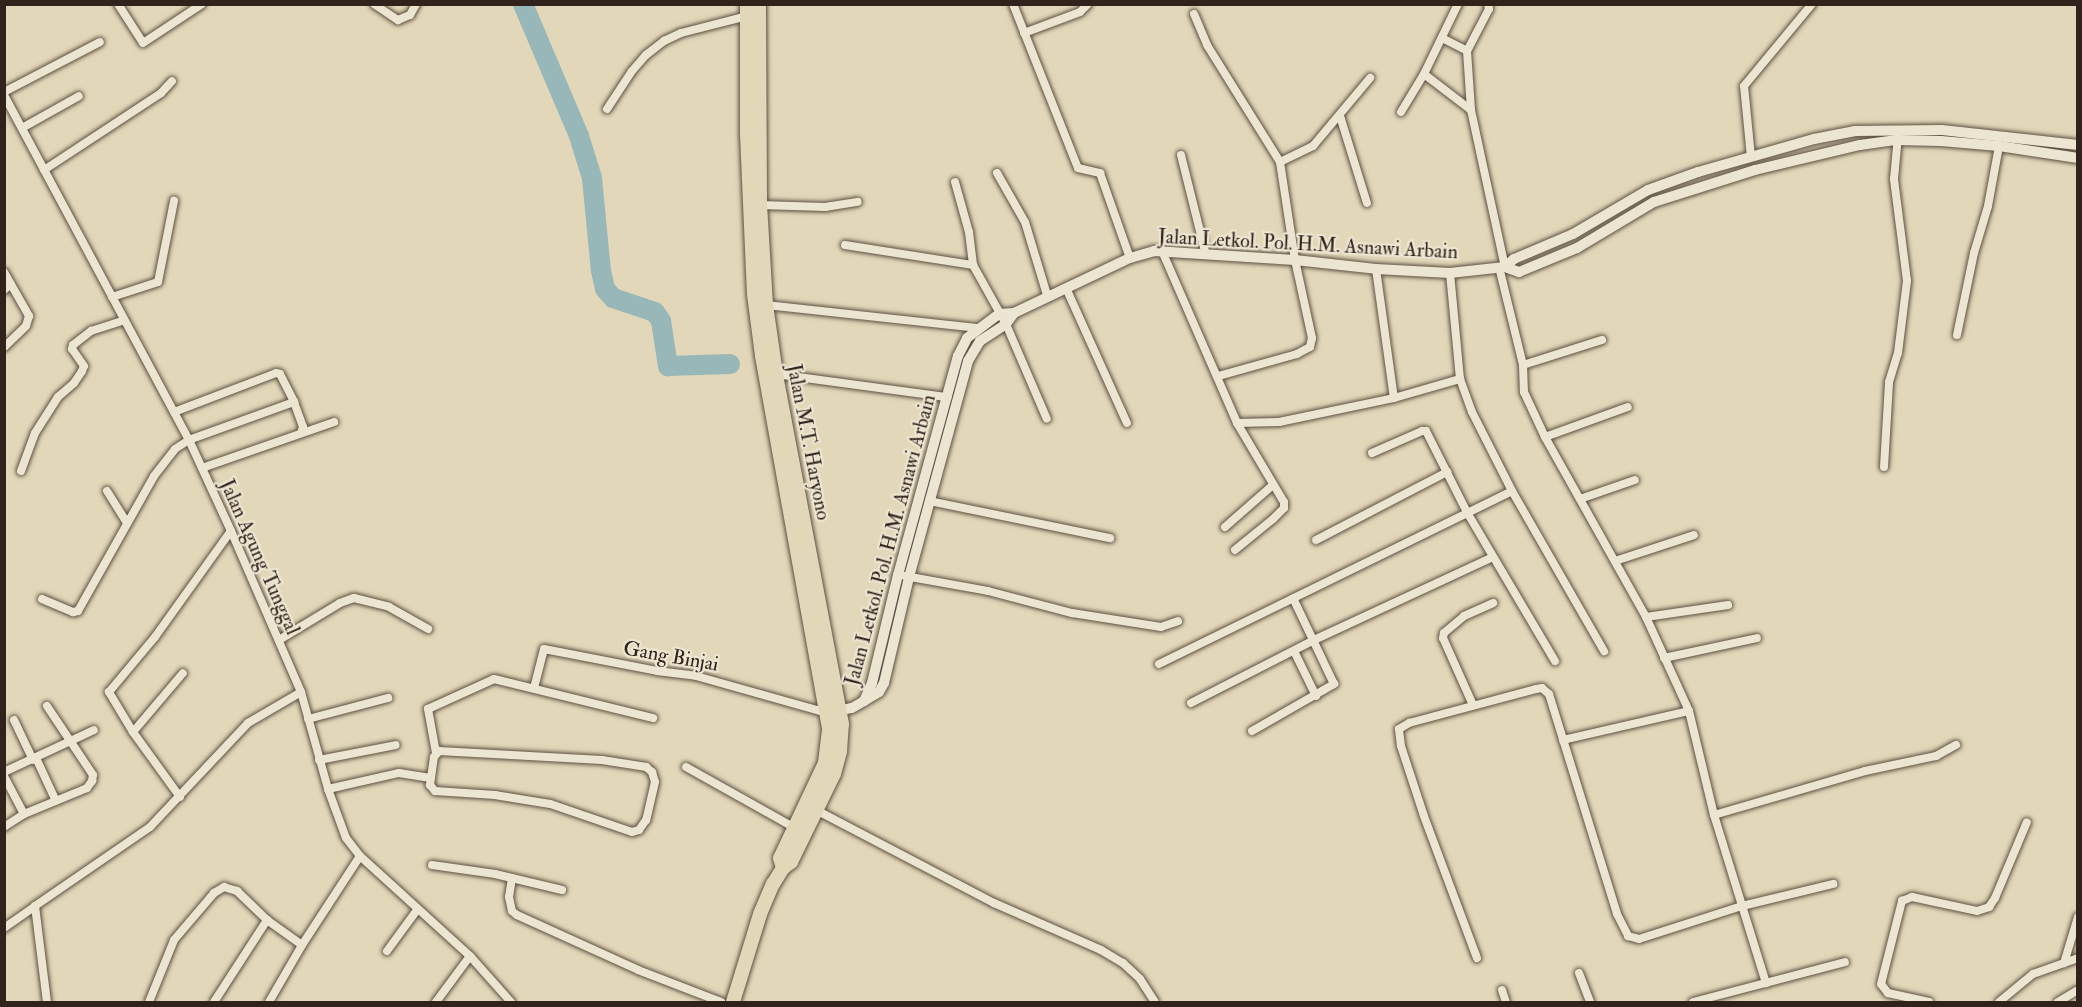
<!DOCTYPE html>
<html>
<head>
<meta charset="utf-8">
<style>
  body { margin:0 }
  #map { position:relative; width:2082px; height:1007px; overflow:hidden; background:#e2d7b8; font-family:"IM FELL Double Pica",serif }
  div>[style] { position:absolute }
  [style*='--x'] { left:calc(var(--x)*1px); top:calc(var(--y)*1px); width:calc(var(--w)*1px); rotate:calc(var(--a)*1deg) }
  .river>* { height:20px; margin:-10px; padding:0 10px; transform-origin:10px; border-radius:10px; background:#98b7b8 }
  .roads { filter:drop-shadow(0 0 2px #5d5043) drop-shadow(0 0 2px #5d5043) }
  .minor>* { height:8px; margin:-4px; padding:0 4px; transform-origin:4px; border-radius:4px; background:#ece5d1 }
  .tertiary>* { height:10px; margin:-5px; padding:0 5px; transform-origin:5px; border-radius:5px; background:#ece5d1 }
  .primary>* { height:14px; margin:-7px; padding:0 7px; transform-origin:7px; border-radius:7px; background:#e2d7b8 }
  span { translate:-50% -50%; white-space:nowrap; text-align:center; line-height:1.15; -webkit-text-stroke:4.5px #ece5d1; paint-order:stroke }
  .street-label { font-size:20px; color:#31231c }
  .frame { position:absolute; inset:0; border:6px solid #31231c; pointer-events:none }
</style>
</head>
<body>
<div id="map">
  <div class="river">
    <i style="--x:523;--y:4;--w:143;--a:67"></i>
    <i style="--x:579;--y:136;--w:44;--a:72.8"></i>
    <i style="--x:592;--y:178;--w:93;--a:84.5"></i>
    <i style="--x:601;--y:271;--w:18;--a:77"></i>
    <i style="--x:605;--y:289;--w:12;--a:48"></i>
    <i style="--x:613;--y:298;--w:44;--a:18.4"></i>
    <i style="--x:655;--y:312;--w:11;--a:56"></i>
    <i style="--x:661;--y:321;--w:46;--a:81.2"></i>
    <i style="--x:668;--y:366;--w:62;--a:-1.8"></i>
  </div>
  <div class="roads">
    <div class="minor">
      <i style="--x:118;--y:4;--w:46;--a:57.3"></i>
      <i style="--x:143;--y:43;--w:71;--a:-33.5"></i>
      <i style="--x:374;--y:4;--w:29;--a:34"></i>
      <i style="--x:398;--y:20;--w:13;--a:-23"></i>
      <i style="--x:410;--y:15;--w:13;--a:-61"></i>
      <i style="--x:1013;--y:4;--w:176;--a:68.4"></i>
      <i style="--x:1078;--y:168;--w:23;--a:13"></i>
      <i style="--x:1100;--y:173;--w:90;--a:70.6"></i>
      <i style="--x:1488;--y:4;--w:5;--a:79"></i>
      <i style="--x:1489;--y:9;--w:47;--a:117.6"></i>
      <i style="--x:1467;--y:51;--w:59;--a:86.1"></i>
      <i style="--x:1471;--y:110;--w:161;--a:77.8"></i>
      <i style="--x:1194;--y:14;--w:34;--a:67"></i>
      <i style="--x:1207;--y:45;--w:138;--a:58"></i>
      <i style="--x:1280;--y:162;--w:99;--a:81.3"></i>
      <i style="--x:1295;--y:260;--w:80;--a:77.7"></i>
      <i style="--x:1312;--y:338;--w:9;--a:103"></i>
      <i style="--x:1310;--y:347;--w:15;--a:152"></i>
      <i style="--x:1297;--y:354;--w:82;--a:164.4"></i>
      <i style="--x:1024;--y:33;--w:60;--a:-20.6"></i>
      <i style="--x:1080;--y:12;--w:11;--a:-45"></i>
      <i style="--x:1442;--y:38;--w:28;--a:27"></i>
      <i style="--x:1424;--y:74;--w:59;--a:37.5"></i>
      <i style="--x:4;--y:92;--w:108;--a:-27.5"></i>
      <i style="--x:4;--y:95;--w:391;--a:61.8"></i>
      <i style="--x:189;--y:440;--w:100;--a:65.2"></i>
      <i style="--x:231;--y:531;--w:176;--a:66.5"></i>
      <i style="--x:301;--y:692;--w:101;--a:74.4"></i>
      <i style="--x:328;--y:789;--w:52;--a:69.8"></i>
      <i style="--x:346;--y:838;--w:23;--a:52"></i>
      <i style="--x:360;--y:856;--w:149;--a:42.3"></i>
      <i style="--x:470;--y:956;--w:62;--a:48.3"></i>
      <i style="--x:607;--y:109;--w:45;--a:-56.7"></i>
      <i style="--x:632;--y:71;--w:21;--a:-49"></i>
      <i style="--x:646;--y:55;--w:23;--a:-38"></i>
      <i style="--x:664;--y:41;--w:19;--a:-25"></i>
      <i style="--x:681;--y:33;--w:68;--a:-14.4"></i>
      <i style="--x:1401;--y:112;--w:44;--a:-58.8"></i>
      <i style="--x:1424;--y:74;--w:78;--a:-64.1"></i>
      <i style="--x:1340;--y:116;--w:91;--a:72.8"></i>
      <i style="--x:22;--y:128;--w:65;--a:-29.3"></i>
      <i style="--x:1181;--y:155;--w:103;--a:76"></i>
      <i style="--x:1751;--y:157;--w:71;--a:-95.6"></i>
      <i style="--x:1744;--y:86;--w:107;--a:-50.3"></i>
      <i style="--x:1280;--y:162;--w:37;--a:-26"></i>
      <i style="--x:1313;--y:146;--w:89;--a:-50"></i>
      <i style="--x:44;--y:170;--w:140;--a:-33.3"></i>
      <i style="--x:161;--y:93;--w:16;--a:-47"></i>
      <i style="--x:997;--y:173;--w:56;--a:60.3"></i>
      <i style="--x:1025;--y:222;--w:76;--a:73.2"></i>
      <i style="--x:955;--y:182;--w:52;--a:74.4"></i>
      <i style="--x:969;--y:232;--w:33;--a:83"></i>
      <i style="--x:760;--y:205;--w:65;--a:1.8"></i>
      <i style="--x:825;--y:207;--w:33;--a:-9"></i>
      <i style="--x:845;--y:245;--w:130;--a:8.9"></i>
      <i style="--x:973;--y:265;--w:68;--a:60.8"></i>
      <i style="--x:1006;--y:324;--w:103;--a:66.7"></i>
      <i style="--x:1162;--y:251;--w:188;--a:66.4"></i>
      <i style="--x:1237;--y:423;--w:92;--a:59.3"></i>
      <i style="--x:1284;--y:502;--w:6;--a:90"></i>
      <i style="--x:1284;--y:508;--w:16;--a:135"></i>
      <i style="--x:1273;--y:519;--w:49;--a:140.8"></i>
      <i style="--x:1499;--y:267;--w:101;--a:76.2"></i>
      <i style="--x:1523;--y:365;--w:27;--a:88"></i>
      <i style="--x:1524;--y:392;--w:50;--a:65"></i>
      <i style="--x:1545;--y:437;--w:206;--a:60.7"></i>
      <i style="--x:1646;--y:617;--w:103;--a:65.4"></i>
      <i style="--x:1689;--y:711;--w:107;--a:76.5"></i>
      <i style="--x:1714;--y:815;--w:176;--a:72.8"></i>
      <i style="--x:1376;--y:269;--w:130;--a:82.1"></i>
      <i style="--x:4;--y:272;--w:51;--a:60.4"></i>
      <i style="--x:29;--y:316;--w:10;--a:107"></i>
      <i style="--x:26;--y:326;--w:30;--a:136"></i>
      <i style="--x:1066;--y:288;--w:148;--a:65.7"></i>
      <i style="--x:4;--y:290;--w:9;--a:-41"></i>
      <i style="--x:112;--y:297;--w:48;--a:-18.1"></i>
      <i style="--x:158;--y:282;--w:83;--a:-78.8"></i>
      <i style="--x:766;--y:305;--w:214;--a:6.2"></i>
      <i style="--x:1957;--y:335;--w:84;--a:-78.3"></i>
      <i style="--x:1974;--y:253;--w:49;--a:-73.4"></i>
      <i style="--x:1988;--y:206;--w:61;--a:-79.6"></i>
      <i style="--x:1523;--y:365;--w:83;--a:-17.6"></i>
      <i style="--x:776;--y:374;--w:173;--a:7.7"></i>
      <i style="--x:1460;--y:379;--w:35;--a:70"></i>
      <i style="--x:1472;--y:412;--w:89;--a:63.1"></i>
      <i style="--x:1512;--y:491;--w:185;--a:60.1"></i>
      <i style="--x:174;--y:412;--w:109;--a:-20.9"></i>
      <i style="--x:276;--y:373;--w:4;--a:14"></i>
      <i style="--x:280;--y:374;--w:31;--a:63"></i>
      <i style="--x:294;--y:402;--w:27;--a:70"></i>
      <i style="--x:303;--y:427;--w:6;--a:108"></i>
      <i style="--x:1237;--y:423;--w:42;--a:-1.4"></i>
      <i style="--x:1279;--y:422;--w:117;--a:-11.8"></i>
      <i style="--x:1394;--y:398;--w:69;--a:-16.1"></i>
      <i style="--x:1460;--y:379;--w:106;--a:-95.4"></i>
      <i style="--x:1545;--y:437;--w:88;--a:-19.9"></i>
      <i style="--x:1372;--y:453;--w:55;--a:-23.7"></i>
      <i style="--x:1422;--y:431;--w:4;--a:0"></i>
      <i style="--x:1426;--y:431;--w:93;--a:63.2"></i>
      <i style="--x:1468;--y:514;--w:171;--a:59.4"></i>
      <i style="--x:1884;--y:467;--w:85;--a:-86.6"></i>
      <i style="--x:1889;--y:382;--w:30;--a:-73"></i>
      <i style="--x:1898;--y:353;--w:73;--a:-82.9"></i>
      <i style="--x:1907;--y:281;--w:103;--a:-97.3"></i>
      <i style="--x:1894;--y:179;--w:43;--a:-84.7"></i>
      <i style="--x:202;--y:468;--w:140;--a:-19.2"></i>
      <i style="--x:21;--y:471;--w:40;--a:-69.8"></i>
      <i style="--x:35;--y:433;--w:43;--a:-57.4"></i>
      <i style="--x:58;--y:397;--w:21;--a:-41"></i>
      <i style="--x:74;--y:383;--w:14;--a:-56"></i>
      <i style="--x:82;--y:371;--w:5;--a:-68"></i>
      <i style="--x:84;--y:366;--w:21;--a:-125"></i>
      <i style="--x:72;--y:349;--w:4;--a:-76"></i>
      <i style="--x:73;--y:345;--w:23;--a:-38"></i>
      <i style="--x:91;--y:331;--w:35;--a:-18"></i>
      <i style="--x:107;--y:491;--w:38;--a:58"></i>
      <i style="--x:1580;--y:499;--w:58;--a:-19.1"></i>
      <i style="--x:929;--y:501;--w:185;--a:11.6"></i>
      <i style="--x:1225;--y:527;--w:64;--a:-41.2"></i>
      <i style="--x:1316;--y:540;--w:148;--a:-27.4"></i>
      <i style="--x:1615;--y:561;--w:83;--a:-18.2"></i>
      <i style="--x:905;--y:576;--w:84;--a:10.2"></i>
      <i style="--x:988;--y:591;--w:87;--a:14.7"></i>
      <i style="--x:1072;--y:613;--w:90;--a:8.9"></i>
      <i style="--x:1161;--y:627;--w:18;--a:-19"></i>
      <i style="--x:42;--y:599;--w:34;--a:23"></i>
      <i style="--x:73;--y:612;--w:5;--a:-11"></i>
      <i style="--x:78;--y:611;--w:155;--a:-60.6"></i>
      <i style="--x:154;--y:476;--w:34;--a:-52"></i>
      <i style="--x:175;--y:449;--w:17;--a:-33"></i>
      <i style="--x:189;--y:440;--w:112;--a:-19.9"></i>
      <i style="--x:1646;--y:617;--w:83;--a:-8.3"></i>
      <i style="--x:279;--y:640;--w:71;--a:-31.2"></i>
      <i style="--x:340;--y:603;--w:15;--a:-20"></i>
      <i style="--x:354;--y:598;--w:36;--a:14"></i>
      <i style="--x:389;--y:607;--w:45;--a:29.4"></i>
      <i style="--x:1294;--y:651;--w:50;--a:63.9"></i>
      <i style="--x:1664;--y:658;--w:95;--a:-12.1"></i>
      <i style="--x:1159;--y:664;--w:393;--a:-26.1"></i>
      <i style="--x:534;--y:688;--w:40;--a:-75.6"></i>
      <i style="--x:544;--y:649;--w:115;--a:11"></i>
      <i style="--x:657;--y:671;--w:39;--a:7"></i>
      <i style="--x:696;--y:676;--w:137;--a:15.7"></i>
      <i style="--x:1191;--y:703;--w:138;--a:-27.1"></i>
      <i style="--x:1314;--y:640;--w:197;--a:-24.9"></i>
      <i style="--x:1473;--y:705;--w:73;--a:-114.1"></i>
      <i style="--x:1443;--y:638;--w:5;--a:-79"></i>
      <i style="--x:1444;--y:633;--w:26;--a:-40"></i>
      <i style="--x:1464;--y:616;--w:32;--a:-24"></i>
      <i style="--x:308;--y:719;--w:83;--a:-14.7"></i>
      <i style="--x:14;--y:720;--w:44;--a:64.6"></i>
      <i style="--x:1252;--y:731;--w:95;--a:-29.8"></i>
      <i style="--x:1334;--y:684;--w:95;--a:-115.5"></i>
      <i style="--x:133;--y:732;--w:77;--a:-49.7"></i>
      <i style="--x:1563;--y:740;--w:129;--a:-13"></i>
      <i style="--x:439;--y:751;--w:163;--a:3.2"></i>
      <i style="--x:602;--y:760;--w:45;--a:9"></i>
      <i style="--x:646;--y:767;--w:8;--a:40"></i>
      <i style="--x:652;--y:772;--w:10;--a:73"></i>
      <i style="--x:655;--y:782;--w:39;--a:103"></i>
      <i style="--x:646;--y:820;--w:12;--a:125"></i>
      <i style="--x:639;--y:830;--w:7;--a:164"></i>
      <i style="--x:632;--y:832;--w:87;--a:-161.1"></i>
      <i style="--x:550;--y:804;--w:56;--a:-170.7"></i>
      <i style="--x:495;--y:795;--w:60;--a:-176.2"></i>
      <i style="--x:435;--y:791;--w:8;--a:-130"></i>
      <i style="--x:430;--y:785;--w:28;--a:-82"></i>
      <i style="--x:434;--y:757;--w:8;--a:-50"></i>
      <i style="--x:436;--y:753;--w:45;--a:-100.3"></i>
      <i style="--x:428;--y:709;--w:72;--a:-24.4"></i>
      <i style="--x:494;--y:679;--w:164;--a:13.8"></i>
      <i style="--x:36;--y:758;--w:47;--a:65.1"></i>
      <i style="--x:319;--y:760;--w:78;--a:-11"></i>
      <i style="--x:686;--y:767;--w:125;--a:29.2"></i>
      <i style="--x:4;--y:772;--w:99;--a:-25"></i>
      <i style="--x:4;--y:776;--w:43;--a:62.2"></i>
      <i style="--x:328;--y:789;--w:73;--a:-12.7"></i>
      <i style="--x:399;--y:773;--w:32;--a:9"></i>
      <i style="--x:180;--y:797;--w:80;--a:-125.9"></i>
      <i style="--x:133;--y:732;--w:47;--a:-121"></i>
      <i style="--x:109;--y:692;--w:72;--a:-50.1"></i>
      <i style="--x:155;--y:637;--w:130;--a:-54.4"></i>
      <i style="--x:816;--y:810;--w:201;--a:27.6"></i>
      <i style="--x:994;--y:903;--w:117;--a:23.7"></i>
      <i style="--x:1101;--y:950;--w:26;--a:31"></i>
      <i style="--x:1123;--y:963;--w:23;--a:43"></i>
      <i style="--x:1140;--y:979;--w:27;--a:57"></i>
      <i style="--x:1714;--y:815;--w:157;--a:-16.2"></i>
      <i style="--x:1865;--y:771;--w:73;--a:-11.9"></i>
      <i style="--x:1936;--y:756;--w:23;--a:-29"></i>
      <i style="--x:4;--y:827;--w:24;--a:-33"></i>
      <i style="--x:24;--y:814;--w:68;--a:-22.4"></i>
      <i style="--x:87;--y:788;--w:9;--a:-54"></i>
      <i style="--x:92;--y:781;--w:6;--a:-81"></i>
      <i style="--x:93;--y:775;--w:83;--a:-123.7"></i>
      <i style="--x:432;--y:865;--w:64;--a:8.1"></i>
      <i style="--x:495;--y:874;--w:69;--a:13.4"></i>
      <i style="--x:512;--y:878;--w:19;--a:99"></i>
      <i style="--x:509;--y:897;--w:14;--a:78"></i>
      <i style="--x:512;--y:911;--w:6;--a:39"></i>
      <i style="--x:517;--y:915;--w:133;--a:24.4"></i>
      <i style="--x:638;--y:970;--w:89;--a:21.1"></i>
      <i style="--x:35;--y:906;--w:140;--a:-34.5"></i>
      <i style="--x:150;--y:827;--w:143;--a:-46.7"></i>
      <i style="--x:248;--y:723;--w:61;--a:-30.3"></i>
      <i style="--x:4;--y:928;--w:38;--a:-35"></i>
      <i style="--x:35;--y:906;--w:97;--a:82.9"></i>
      <i style="--x:387;--y:951;--w:51;--a:-53.8"></i>
      <i style="--x:1477;--y:958;--w:152;--a:-110.5"></i>
      <i style="--x:1424;--y:816;--w:74;--a:-108.2"></i>
      <i style="--x:1401;--y:746;--w:17;--a:-97"></i>
      <i style="--x:1399;--y:729;--w:12;--a:-31"></i>
      <i style="--x:1409;--y:723;--w:131;--a:-15"></i>
      <i style="--x:1536;--y:689;--w:6;--a:-9"></i>
      <i style="--x:1542;--y:688;--w:9;--a:41"></i>
      <i style="--x:1549;--y:694;--w:230;--a:72.8"></i>
      <i style="--x:1617;--y:914;--w:25;--a:63"></i>
      <i style="--x:1628;--y:936;--w:11;--a:15"></i>
      <i style="--x:1639;--y:939;--w:108;--a:-17.8"></i>
      <i style="--x:1742;--y:906;--w:94;--a:-13.6"></i>
      <i style="--x:2064;--y:963;--w:48;--a:-73.1"></i>
      <i style="--x:1579;--y:973;--w:31;--a:69"></i>
      <i style="--x:1502;--y:990;--w:13;--a:72"></i>
      <i style="--x:149;--y:1002;--w:67;--a:-68"></i>
      <i style="--x:174;--y:940;--w:62;--a:-49.6"></i>
      <i style="--x:214;--y:893;--w:12;--a:-31"></i>
      <i style="--x:224;--y:887;--w:14;--a:17"></i>
      <i style="--x:237;--y:891;--w:42;--a:44"></i>
      <i style="--x:267;--y:920;--w:43;--a:35.5"></i>
      <i style="--x:214;--y:1002;--w:98;--a:-57.1"></i>
      <i style="--x:269;--y:1002;--w:66;--a:-59.9"></i>
      <i style="--x:302;--y:945;--w:106;--a:-56.9"></i>
      <i style="--x:436;--y:1002;--w:57;--a:-53.5"></i>
      <i style="--x:1693;--y:1002;--w:157;--a:-14.7"></i>
      <i style="--x:1929;--y:1002;--w:42;--a:-167.6"></i>
      <i style="--x:1888;--y:993;--w:11;--a:-128"></i>
      <i style="--x:1881;--y:984;--w:86;--a:-75.8"></i>
      <i style="--x:1902;--y:901;--w:11;--a:-22"></i>
      <i style="--x:1912;--y:897;--w:66;--a:12.2"></i>
      <i style="--x:1977;--y:911;--w:13;--a:-18"></i>
      <i style="--x:1989;--y:907;--w:11;--a:-56"></i>
      <i style="--x:1995;--y:898;--w:82;--a:-67.2"></i>
      <i style="--x:1999;--y:1002;--w:44;--a:-39.5"></i>
      <i style="--x:2033;--y:974;--w:48;--a:-19.6"></i>
      <i style="--x:2058;--y:1002;--w:23;--a:-31"></i>
    </div>
    <div class="tertiary">
      <i style="--x:1505;--y:267;--w:12;--a:-42"></i>
      <i style="--x:1514;--y:259;--w:64;--a:-23"></i>
      <i style="--x:1573;--y:234;--w:87;--a:-30.4"></i>
      <i style="--x:1648;--y:190;--w:53;--a:-19.8"></i>
      <i style="--x:1698;--y:172;--w:121;--a:-15.9"></i>
      <i style="--x:1814;--y:139;--w:42;--a:-11"></i>
      <i style="--x:1855;--y:131;--w:87;--a:-0.7"></i>
      <i style="--x:1942;--y:130;--w:137;--a:6.3"></i>
      <i style="--x:864;--y:701;--w:20;--a:-66"></i>
      <i style="--x:872;--y:683;--w:111;--a:-76.5"></i>
      <i style="--x:898;--y:575;--w:227;--a:-74.7"></i>
      <i style="--x:958;--y:356;--w:20;--a:-63"></i>
      <i style="--x:967;--y:338;--w:40;--a:-37"></i>
      <i style="--x:999;--y:314;--w:15;--a:-4"></i>
      <i style="--x:1014;--y:313;--w:128;--a:-25.4"></i>
      <i style="--x:1130;--y:258;--w:25;--a:-16"></i>
      <i style="--x:1154;--y:251;--w:141;--a:3.7"></i>
      <i style="--x:1295;--y:260;--w:81;--a:6.3"></i>
      <i style="--x:1376;--y:269;--w:74;--a:3.1"></i>
      <i style="--x:1450;--y:273;--w:55;--a:-6.2"></i>
      <i style="--x:1505;--y:267;--w:15;--a:20"></i>
      <i style="--x:1519;--y:272;--w:63;--a:-22.5"></i>
      <i style="--x:1577;--y:248;--w:90;--a:-30.9"></i>
      <i style="--x:1654;--y:202;--w:106;--a:-17.6"></i>
      <i style="--x:1755;--y:170;--w:108;--a:-13.4"></i>
      <i style="--x:1860;--y:145;--w:37;--a:-8"></i>
      <i style="--x:1897;--y:140;--w:44;--a:1.3"></i>
      <i style="--x:1941;--y:141;--w:58;--a:4.9"></i>
      <i style="--x:1999;--y:146;--w:80;--a:8.6"></i>
      <i style="--x:834;--y:712;--w:18;--a:-13"></i>
      <i style="--x:852;--y:708;--w:14;--a:-30"></i>
      <i style="--x:864;--y:701;--w:17;--a:-31"></i>
      <i style="--x:879;--y:692;--w:10;--a:-61"></i>
      <i style="--x:884;--y:683;--w:109;--a:-76.7"></i>
      <i style="--x:909;--y:577;--w:224;--a:-74.7"></i>
      <i style="--x:968;--y:361;--w:23;--a:-59"></i>
      <i style="--x:980;--y:341;--w:31;--a:-33"></i>
      <i style="--x:1006;--y:324;--w:14;--a:-54"></i>
    </div>
    <div class="primary">
      <i style="--x:747;--y:4;--w:130;--a:90"></i>
      <i style="--x:747;--y:134;--w:160;--a:87.5"></i>
      <i style="--x:754;--y:294;--w:63;--a:82.6"></i>
      <i style="--x:762;--y:356;--w:380;--a:79.8"></i>
      <i style="--x:829;--y:730;--w:33;--a:97"></i>
      <i style="--x:825;--y:763;--w:105;--a:115.3"></i>
      <i style="--x:780;--y:858;--w:10;--a:73"></i>
      <i style="--x:733;--y:1002;--w:92;--a:-72.9"></i>
      <i style="--x:760;--y:914;--w:33;--a:-67"></i>
      <i style="--x:773;--y:884;--w:19;--a:-58"></i>
      <i style="--x:783;--y:868;--w:10;--a:-37"></i>
      <i style="--x:791;--y:862;--w:98;--a:-64"></i>
      <i style="--x:834;--y:774;--w:24;--a:-75"></i>
      <i style="--x:840;--y:751;--w:27;--a:-86"></i>
      <i style="--x:842;--y:724;--w:356;--a:-100.7"></i>
      <i style="--x:776;--y:374;--w:70;--a:-98.2"></i>
      <i style="--x:766;--y:305;--w:100;--a:-93.4"></i>
      <i style="--x:760;--y:205;--w:201;--a:-90.3"></i>
    </div>
  </div>
  <div class="street-label">
    <span style="left:1308px;top:244px;rotate:3deg">Jalan Letkol. Pol. H.M. Asnawi Arbain</span>
    <span style="left:809px;top:442px;rotate:79deg">Jalan M.T. Haryono</span>
    <span style="left:890px;top:540px;rotate:-75deg">Jalan Letkol. Pol. H.M. Asnawi Arbain</span>
    <span style="left:260px;top:557px;rotate:66deg">Jalan Agung Tunggal</span>
    <span style="left:671px;top:656px;rotate:10deg">Gang Binjai</span>
  </div>
  <div class="frame"></div>
</div>
</body>
</html>
